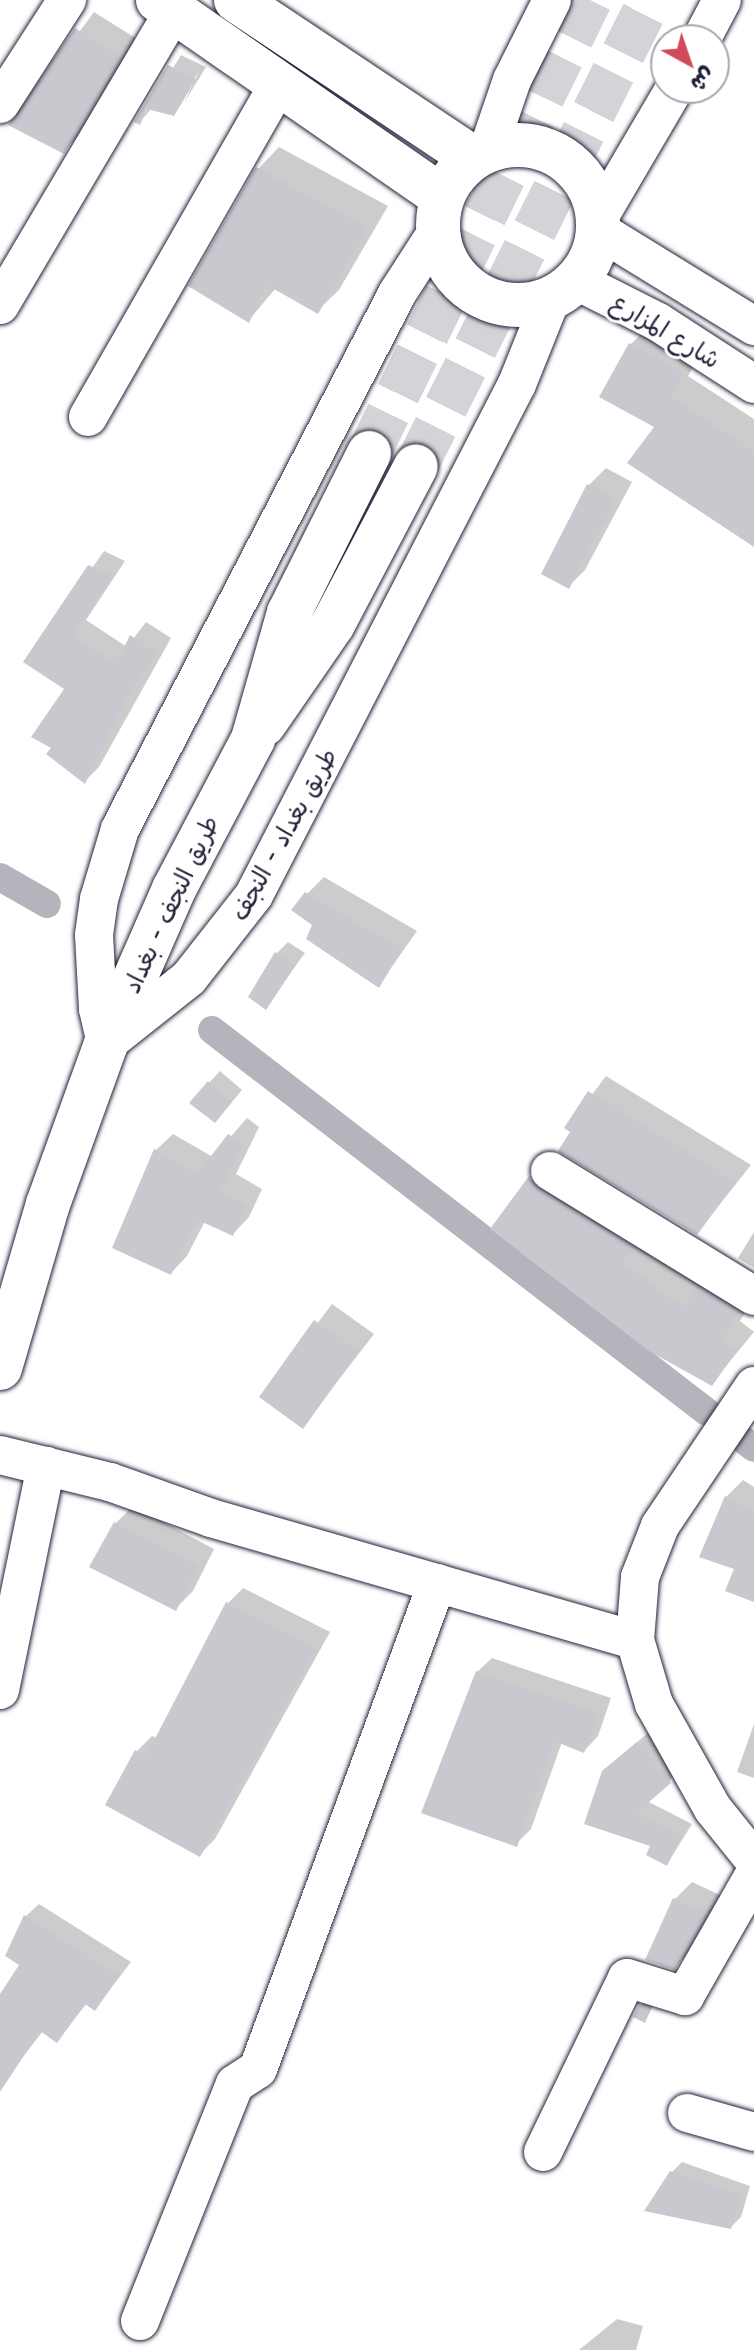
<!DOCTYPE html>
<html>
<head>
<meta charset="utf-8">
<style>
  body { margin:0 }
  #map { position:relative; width:754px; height:2350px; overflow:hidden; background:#fff; font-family:"Playpen Sans","Playpen Sans Arabic",sans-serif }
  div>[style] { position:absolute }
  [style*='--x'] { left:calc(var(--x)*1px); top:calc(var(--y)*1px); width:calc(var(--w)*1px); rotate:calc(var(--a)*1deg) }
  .shadow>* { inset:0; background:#0003 }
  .canal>* { height:28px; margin:-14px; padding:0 14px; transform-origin:14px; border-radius:14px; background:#b4b4bc }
  .building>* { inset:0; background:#c8c8cf }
  .major-tunnel>* { height:44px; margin-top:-22px; transform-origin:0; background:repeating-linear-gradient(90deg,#d3d3d8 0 44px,transparent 0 66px) }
  .roads { filter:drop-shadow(0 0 2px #22223b) drop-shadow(0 0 2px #22223b) }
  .minor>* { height:38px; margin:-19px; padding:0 19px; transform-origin:19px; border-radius:19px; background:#fff }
  .major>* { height:44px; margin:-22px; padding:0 22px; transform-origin:22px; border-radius:22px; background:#fff }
  .major>.ring { margin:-22px; padding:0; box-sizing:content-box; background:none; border:44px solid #fff; border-radius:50% }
  span { translate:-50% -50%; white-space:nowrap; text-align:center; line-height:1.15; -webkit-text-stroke:6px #fff; paint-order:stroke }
  .street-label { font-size:24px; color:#22223b }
  .north { position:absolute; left:650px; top:24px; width:80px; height:80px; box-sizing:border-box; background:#fff; border:2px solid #a7a7b1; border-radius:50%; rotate:140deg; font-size:22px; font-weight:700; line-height:32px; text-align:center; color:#22223b }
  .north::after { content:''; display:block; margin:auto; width:28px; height:36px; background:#d1495b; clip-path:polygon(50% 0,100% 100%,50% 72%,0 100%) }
</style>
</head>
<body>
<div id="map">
  <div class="shadow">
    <i style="clip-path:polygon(94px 12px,137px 39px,80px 134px,64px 151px,11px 124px)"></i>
    <i style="clip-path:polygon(181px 55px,206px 67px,184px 103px,200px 69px,174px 114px,152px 108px,139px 123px)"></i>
    <i style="clip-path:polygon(279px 147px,388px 206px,339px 290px,317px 311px,276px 288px,249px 320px,258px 169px)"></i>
    <i style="clip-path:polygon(650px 325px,701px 353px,688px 376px,754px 419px,754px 534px,657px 426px,630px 345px)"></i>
    <i style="clip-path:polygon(606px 468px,632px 482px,585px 570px,568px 587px,544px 573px,589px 485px)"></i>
    <i style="clip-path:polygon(104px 551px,125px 561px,86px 620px,127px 647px,146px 622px,171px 638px,99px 767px,84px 782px,54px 747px,67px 689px,26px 662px)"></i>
    <i style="clip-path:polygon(324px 877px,417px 931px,379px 985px,314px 925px,307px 894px)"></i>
    <i style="clip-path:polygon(288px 942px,305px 953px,266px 1007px,276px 954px)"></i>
    <i style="clip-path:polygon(220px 1071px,242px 1090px,226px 1109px,209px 1083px)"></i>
    <i style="clip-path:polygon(606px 1076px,751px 1165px,697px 1233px,567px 1128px)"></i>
    <i style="clip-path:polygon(247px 1118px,259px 1127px,236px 1174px,262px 1189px,249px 1217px,233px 1234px,205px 1221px,187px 1256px,171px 1273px,156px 1150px,173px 1134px,213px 1157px)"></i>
    <i style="clip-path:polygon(551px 1158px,642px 1242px,701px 1286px,719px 1268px,754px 1297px,740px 1321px,754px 1332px,712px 1383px,493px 1229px)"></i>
    <i style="clip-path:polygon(754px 1232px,754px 1268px,738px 1258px)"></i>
    <i style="clip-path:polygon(332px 1304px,374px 1334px,303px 1426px,262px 1397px)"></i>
    <i style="clip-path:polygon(743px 1480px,754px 1487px,754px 1567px,701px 1556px,726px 1497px)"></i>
    <i style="clip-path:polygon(133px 1506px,214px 1549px,193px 1591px,176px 1608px,91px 1566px,116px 1523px)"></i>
    <i style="clip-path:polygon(243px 1588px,330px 1632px,215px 1839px,200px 1854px,137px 1751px,152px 1736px,158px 1738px,228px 1603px)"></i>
    <i style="clip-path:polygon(492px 1658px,611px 1698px,598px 1736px,584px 1751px,562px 1742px,531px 1829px,516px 1844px,477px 1672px)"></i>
    <i style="clip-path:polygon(754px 1724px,754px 1778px,737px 1772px)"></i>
    <i style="clip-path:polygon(649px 1732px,681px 1770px,647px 1801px,692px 1824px,667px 1864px,653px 1845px,586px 1823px,616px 1760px)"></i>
    <i style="clip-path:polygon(692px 1882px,722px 1896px,691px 1950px,674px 1968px,675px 1899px)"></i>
    <i style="clip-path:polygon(39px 1904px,131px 1962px,95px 2009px,87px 2003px,57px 2041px,43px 2031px,9px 2075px,0 2069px,0 2008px,22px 1964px,26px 1916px)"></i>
    <i style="clip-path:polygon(646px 2000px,655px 2003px,645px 2020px,640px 2006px)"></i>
    <i style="clip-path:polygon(682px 2162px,750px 2186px,741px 2217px,731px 2227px,672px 2172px)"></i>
    <i style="clip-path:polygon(617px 2319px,643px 2326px,636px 2350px,579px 2350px)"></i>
  </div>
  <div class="canal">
    <i style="--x:0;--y:877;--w:54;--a:29.9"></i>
    <i style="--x:212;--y:1030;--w:625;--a:37.66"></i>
    <i style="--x:745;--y:1441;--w:11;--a:38"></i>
  </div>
  <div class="building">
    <i style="clip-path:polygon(75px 28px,121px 57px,64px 154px,8px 125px)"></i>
    <i style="clip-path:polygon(168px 65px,196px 79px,174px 116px,147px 109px,140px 125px,134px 122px)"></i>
    <i style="clip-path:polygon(256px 167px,368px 228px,318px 314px,267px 285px,249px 323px,188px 286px)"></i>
    <i style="clip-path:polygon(629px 343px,683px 373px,671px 396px,754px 451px,754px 547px,627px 463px,654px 427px,599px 397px)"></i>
    <i style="clip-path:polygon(587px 484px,616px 499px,569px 589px,541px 574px)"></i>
    <i style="clip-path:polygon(88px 565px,112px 576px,73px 636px,116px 664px,130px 635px,157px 653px,130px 691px,85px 784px,46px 754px,51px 748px,31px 737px,64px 689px,23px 662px)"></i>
    <i style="clip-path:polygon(305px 892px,402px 949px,379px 988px,306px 939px,312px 925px,291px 910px)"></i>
    <i style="clip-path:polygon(275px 952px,295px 966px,266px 1010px,248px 997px)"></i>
    <i style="clip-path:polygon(208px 1081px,232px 1102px,215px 1123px,189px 1103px)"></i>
    <i style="clip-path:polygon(588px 1091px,736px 1182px,697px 1235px,558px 1151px,570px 1132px,564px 1128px)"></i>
    <i style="clip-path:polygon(228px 1134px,244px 1144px,220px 1191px,246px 1206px,233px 1236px,198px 1220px,171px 1275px,112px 1248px,154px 1149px,197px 1174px)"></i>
    <i style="clip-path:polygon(529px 1176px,538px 1190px,634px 1248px,623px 1263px,684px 1308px,697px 1287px,738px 1312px,721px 1342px,736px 1352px,712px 1386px,649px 1351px,490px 1229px)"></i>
    <i style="clip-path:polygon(314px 1320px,359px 1351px,303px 1429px,259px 1397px)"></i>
    <i style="clip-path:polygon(725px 1496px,754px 1514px,754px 1602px,725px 1591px,734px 1569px,699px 1557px)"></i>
    <i style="clip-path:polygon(114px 1522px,198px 1566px,176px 1611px,89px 1567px)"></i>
    <i style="clip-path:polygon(226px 1602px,316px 1648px,200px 1857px,105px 1805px,135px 1750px,146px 1756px)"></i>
    <i style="clip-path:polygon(476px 1671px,598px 1713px,584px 1753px,554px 1741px,517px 1847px,421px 1813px)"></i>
    <i style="clip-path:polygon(637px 1742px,671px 1783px,636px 1813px,682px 1836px,667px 1866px,646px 1855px,650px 1846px,584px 1824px,602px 1771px)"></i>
    <i style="clip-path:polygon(673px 1898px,707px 1913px,675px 1970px,645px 1960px)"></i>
    <i style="clip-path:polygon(24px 1915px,119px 1976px,95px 2011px,85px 2004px,57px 2043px,40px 2031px,0 2092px,0 1994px,19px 1965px,5px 1956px)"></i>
    <i style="clip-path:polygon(639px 2005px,651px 2009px,645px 2023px,633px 2017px)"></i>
    <i style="clip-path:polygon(670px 2171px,741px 2196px,731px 2229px,644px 2211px)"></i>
  </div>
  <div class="major-tunnel">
    <i style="--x:369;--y:453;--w:504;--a:-63.99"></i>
    <i style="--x:416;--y:466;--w:521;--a:-63.34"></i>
  </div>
  <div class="roads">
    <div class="minor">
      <i style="--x:701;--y:40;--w:45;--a:-62.3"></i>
      <i style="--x:0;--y:104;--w:124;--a:-57.2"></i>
      <i style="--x:488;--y:150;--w:74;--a:-71.1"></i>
      <i style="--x:512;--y:80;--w:89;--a:-63.4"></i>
      <i style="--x:598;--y:219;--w:152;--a:-59.6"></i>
      <i style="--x:438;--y:230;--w:74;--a:122.8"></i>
      <i style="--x:398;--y:292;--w:605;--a:117.37"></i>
      <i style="--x:120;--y:829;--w:73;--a:106.7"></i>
      <i style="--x:99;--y:899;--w:36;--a:98"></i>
      <i style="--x:94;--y:935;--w:74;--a:86.9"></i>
      <i style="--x:98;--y:1009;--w:36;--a:77"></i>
      <i style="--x:106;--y:1044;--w:106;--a:-38.5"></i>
      <i style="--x:189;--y:978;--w:105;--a:-51.9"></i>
      <i style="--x:254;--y:895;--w:575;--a:-62.77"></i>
      <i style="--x:517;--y:384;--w:94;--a:-68.1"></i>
      <i style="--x:598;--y:230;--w:183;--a:31.6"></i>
      <i style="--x:575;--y:280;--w:93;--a:26.8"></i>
      <i style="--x:658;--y:322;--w:114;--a:32.9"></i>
      <i style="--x:0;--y:305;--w:342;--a:-59.4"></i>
      <i style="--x:88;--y:417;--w:385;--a:-60.2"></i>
      <i style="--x:550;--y:1171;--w:239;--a:31.5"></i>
      <i style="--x:754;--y:1386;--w:169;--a:123.9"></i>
      <i style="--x:660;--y:1526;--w:55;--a:111.4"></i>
      <i style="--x:640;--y:1577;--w:63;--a:94.5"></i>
      <i style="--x:635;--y:1640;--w:67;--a:73.5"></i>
      <i style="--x:654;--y:1704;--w:120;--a:60.7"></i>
      <i style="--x:713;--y:1809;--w:65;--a:51.2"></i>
      <i style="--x:0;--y:1455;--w:113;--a:13.8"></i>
      <i style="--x:110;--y:1482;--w:107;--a:19.6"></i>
      <i style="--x:211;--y:1518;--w:441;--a:16.1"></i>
      <i style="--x:0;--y:1690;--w:229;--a:-78.4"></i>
      <i style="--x:687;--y:2113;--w:70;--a:15.8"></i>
      <i style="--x:543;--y:2152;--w:193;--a:-64.2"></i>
      <i style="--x:627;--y:1978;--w:61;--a:17.2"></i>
      <i style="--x:685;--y:1996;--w:139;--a:-60.3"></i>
      <i style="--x:140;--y:2321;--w:255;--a:-68.2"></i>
      <i style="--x:235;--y:2084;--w:27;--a:-33"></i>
      <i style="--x:258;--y:2069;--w:518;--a:-69.78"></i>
    </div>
    <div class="major">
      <i style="--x:158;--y:0;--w:346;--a:34.7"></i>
      <i style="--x:236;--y:0;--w:285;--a:33.7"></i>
      <i class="ring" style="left:438px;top:145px;width:116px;height:116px"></i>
      <i style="--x:264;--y:724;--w:121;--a:-55.4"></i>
      <i style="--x:333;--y:624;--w:178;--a:-62.3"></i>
      <i style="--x:0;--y:1368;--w:171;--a:-73.7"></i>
      <i style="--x:48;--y:1204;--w:170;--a:-70.1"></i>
      <i style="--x:106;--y:1044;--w:169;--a:-66.3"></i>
      <i style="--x:174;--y:889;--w:170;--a:-62.2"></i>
      <i style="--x:253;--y:739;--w:131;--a:-74.1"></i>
      <i style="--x:289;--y:613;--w:179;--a:-63.4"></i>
    </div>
  </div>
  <div class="street-label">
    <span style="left:666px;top:330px;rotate:31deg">شارع المزارع</span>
    <span style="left:283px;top:834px;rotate:-61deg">طريق بغداد - النجف</span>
    <span style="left:170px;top:904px;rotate:-65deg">طريق النجف - بغداد</span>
  </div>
  <div class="north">ش</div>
</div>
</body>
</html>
